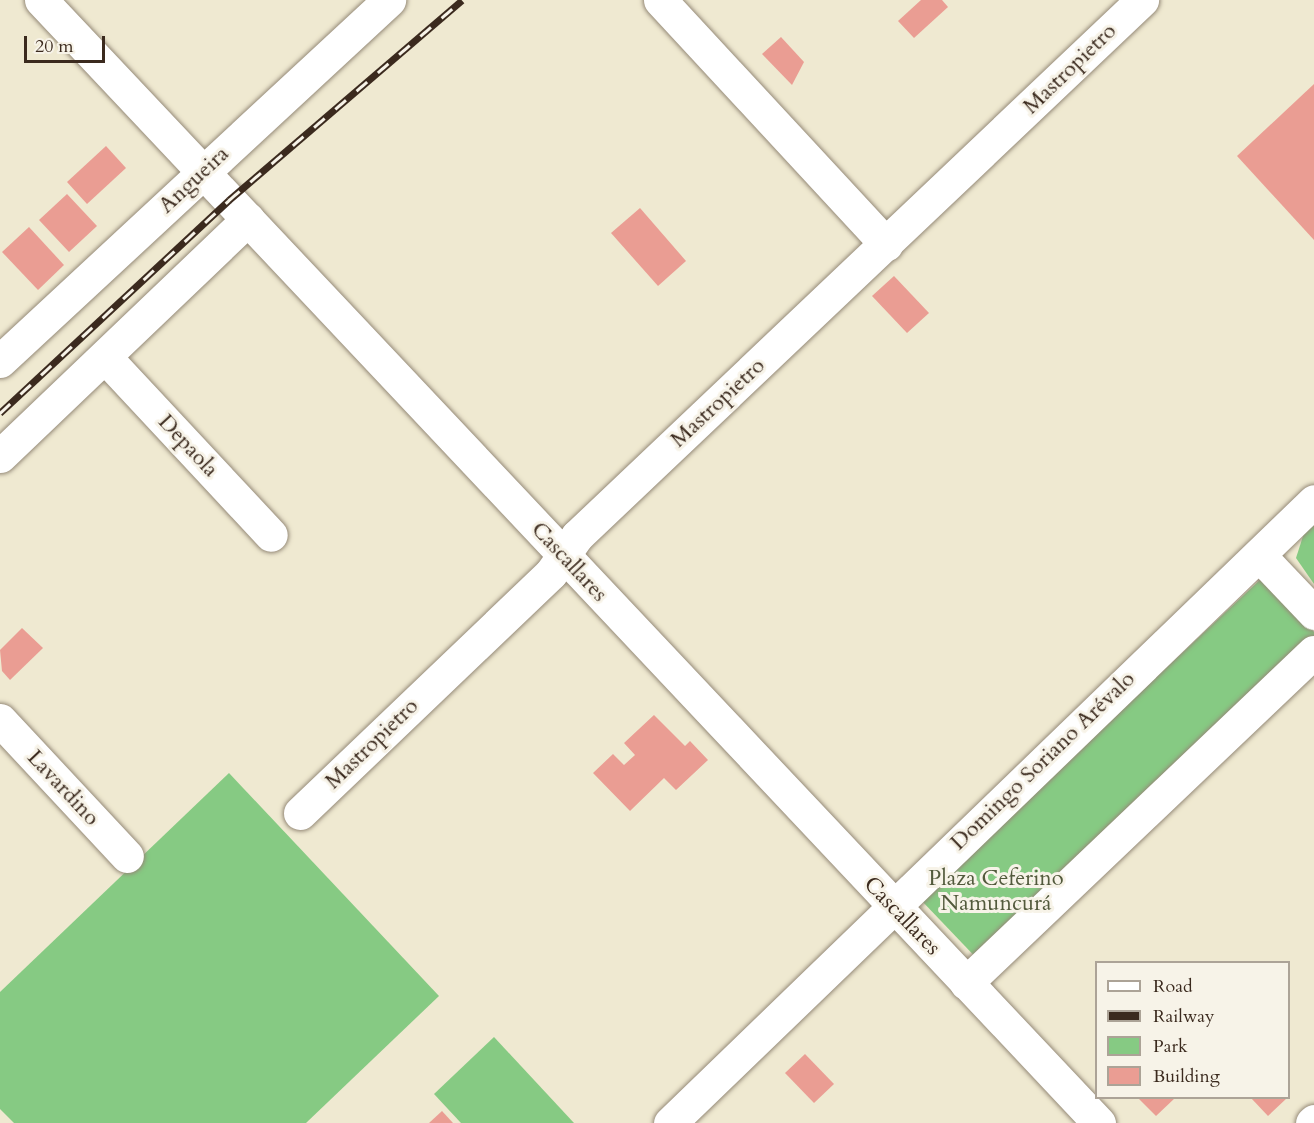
<!DOCTYPE html>
<html>
<head>
<meta charset="utf-8">
<style>
  body { margin:0 }
  #map { position:relative; width:1314px; height:1123px; overflow:hidden; background:#efe9d1; font-family:Cardo,serif }
  div>[style] { position:absolute }
  [style*='--x'] { left:calc(var(--x)*1px); top:calc(var(--y)*1px); width:calc(var(--w)*1px); rotate:calc(var(--a)*1deg) }
  .green>* { inset:0; background:#86ca83 }
  .building>* { inset:0; background:#ea9d93 }
  .roads { filter:drop-shadow(0 0 2px #958a78) drop-shadow(0 0 2px #958a78) }
  .minor>* { height:33px; margin:-16.5px; padding:0 16.5px; transform-origin:16.5px; border-radius:16.5px; background:#fff }
  .rail>* { height:7px; margin-top:-3.5px; transform-origin:0; background:repeating-linear-gradient(90deg,#f7f3e8 0 14px,#3b2a1e 0 28px); box-sizing:border-box; border-block:2px solid #3b2a1e }
  span { translate:-50% -50%; white-space:nowrap; text-align:center; line-height:1.15; -webkit-text-stroke:6px #f7f3e8; paint-order:stroke }
  .street-label { font-size:22px; color:#3b2a1e }
  .park-label { font-size:22px; color:#525a3c }
  .legend { position:absolute; left:1095px; top:961px; width:195px; height:138px; box-sizing:border-box; background:#f7f3e8; border:2px solid #aca397; margin:0; padding:8px 10px; list-style:none; font-size:18px; color:#3b2a1e }
  .legend li { display:flex; align-items:center; gap:12px; height:30px }
  .legend b { width:30px; border:2px solid #aca397 }
  .scale { position:absolute; left:24px; top:36px; width:81px; height:27px; box-sizing:border-box; border:3px solid #3b2a1e; border-top:0; padding-left:8px; font-size:18px; line-height:21px; white-space:nowrap; color:#3b2a1e; -webkit-text-stroke:4px #f7f3e8; paint-order:stroke }
</style>
</head>
<body>
<div id="map">
  <div class="green">
    <i style="clip-path:polygon(1314px 524px,1314px 584px,1296px 558px,1304px 533px)"></i>
    <i style="clip-path:polygon(1263px 577px,1314px 632px,1314px 648px,984px 966px,920px 899px)"></i>
    <i style="clip-path:polygon(229px 773px,439px 996px,306px 1123px,14px 1123px,0 1109px,0 992px)"></i>
    <i style="clip-path:polygon(494px 1037px,574px 1123px,461px 1123px,434px 1094px)"></i>
  </div>
  <div class="building">
    <i style="clip-path:polygon(921px 0,942px 0,948px 7px,914px 38px,898px 21px)"></i>
    <i style="clip-path:polygon(781px 37px,804px 62px,792px 85px,762px 54px)"></i>
    <i style="clip-path:polygon(1314px 84px,1314px 240px,1237px 156px)"></i>
    <i style="clip-path:polygon(106px 146px,126px 168px,87px 204px,67px 182px)"></i>
    <i style="clip-path:polygon(67px 194px,97px 226px,69px 252px,39px 220px)"></i>
    <i style="clip-path:polygon(640px 208px,686px 261px,658px 286px,611px 233px)"></i>
    <i style="clip-path:polygon(29px 227px,64px 265px,38px 290px,2px 252px)"></i>
    <i style="clip-path:polygon(894px 276px,929px 313px,907px 333px,872px 296px)"></i>
    <i style="clip-path:polygon(22px 628px,43px 648px,10px 680px,2px 671px,0 650px)"></i>
    <i style="clip-path:polygon(654px 715px,685px 746px,690px 741px,708px 760px,676px 790px,664px 778px,630px 811px,593px 773px,613px 754px,624px 765px,635px 755px,624px 743px)"></i>
    <i style="clip-path:polygon(805px 1054px,834px 1084px,814px 1103px,785px 1073px)"></i>
    <i style="clip-path:polygon(1175px 1098px,1156px 1116px,1139px 1099px,1141px 1098px)"></i>
    <i style="clip-path:polygon(1251px 1098px,1287px 1098px,1268px 1116px)"></i>
    <i style="clip-path:polygon(442px 1111px,453px 1123px,429px 1123px)"></i>
  </div>
  <div class="roads">
    <div class="minor">
      <i style="--x:41;--y:0;--w:1543;--a:46.71"></i>
      <i style="--x:660;--y:0;--w:333;--a:47.2"></i>
      <i style="--x:105;--y:357;--w:243;--a:47"></i>
      <i style="--x:0;--y:361;--w:531;--a:-42.86"></i>
      <i style="--x:0;--y:456;--w:343;--a:-43.7"></i>
      <i style="--x:1259;--y:555;--w:80;--a:46.5"></i>
      <i style="--x:0;--y:720;--w:186;--a:47"></i>
      <i style="--x:300;--y:813;--w:347;--a:-43.7"></i>
      <i style="--x:551;--y:573;--w:45;--a:-54.9"></i>
      <i style="--x:577;--y:536;--w:779;--a:-43.49"></i>
      <i style="--x:966;--y:983;--w:480;--a:-43.6"></i>
      <i style="--x:670;--y:1123;--w:895;--a:-44"></i>
      <i style="--x:1312;--y:1123;--w:3;--a:-45"></i>
    </div>
  </div>
  <div class="rail">
    <i style="--x:0;--y:413;--w:313;--a:-42.9"></i>
    <i style="--x:229;--y:200;--w:307;--a:-40.6"></i>
  </div>
  <div class="street-label">
    <span style="left:1070px;top:69px;rotate:-44deg">Mastropietro</span>
    <span style="left:194px;top:180px;rotate:-43deg">Angueira</span>
    <span style="left:718px;top:403px;rotate:-43deg">Mastropietro</span>
    <span style="left:188px;top:446px;rotate:47deg">Depaola</span>
    <span style="left:569px;top:562px;rotate:47deg">Cascallares</span>
    <span style="left:372px;top:744px;rotate:-44deg">Mastropietro</span>
    <span style="left:1043px;top:761px;rotate:-44deg">Domingo Soriano Arévalo</span>
    <span style="left:63px;top:788px;rotate:47deg">Lavardino</span>
    <span style="left:902px;top:916px;rotate:46deg">Cascallares</span>
  </div>
  <div class="park-label">
    <span style="left:996px;top:891px">Plaza Ceferino<br>Namuncurá</span>
  </div>
  <ul class="legend">
  <li><b style="height:8px;background:#fff"></b>Road</li>
  <li><b style="height:8px;background:#3b2a1e"></b>Railway</li>
  <li><b style="height:16px;background:#86ca83"></b>Park</li>
  <li><b style="height:16px;background:#ea9d93"></b>Building</li>
  </ul>
  <div class="scale">20 m</div>
</div>
</body>
</html>
